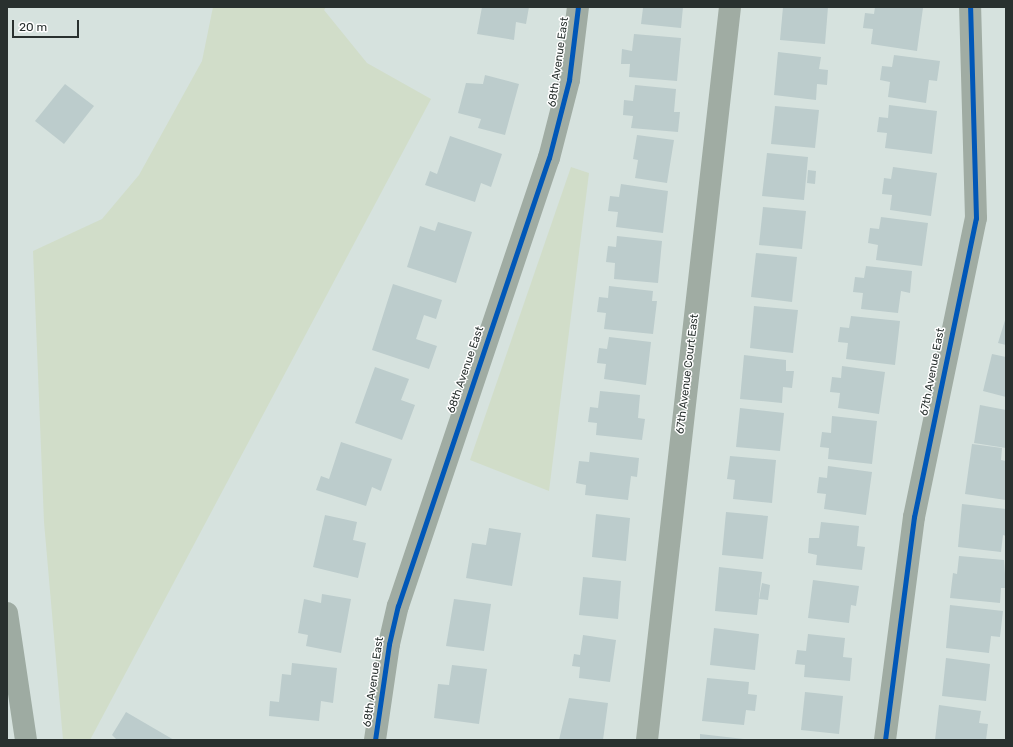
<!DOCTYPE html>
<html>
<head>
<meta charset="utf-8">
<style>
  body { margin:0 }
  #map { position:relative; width:1013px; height:747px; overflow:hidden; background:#d6e2de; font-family:Rubik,sans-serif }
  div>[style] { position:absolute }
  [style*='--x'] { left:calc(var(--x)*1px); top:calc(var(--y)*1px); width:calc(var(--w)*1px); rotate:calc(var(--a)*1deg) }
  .green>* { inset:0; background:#d1ddc9 }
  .building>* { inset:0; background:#bccccc }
  .street>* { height:22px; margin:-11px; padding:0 11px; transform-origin:11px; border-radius:11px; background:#a0aca3 }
  .secondary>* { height:22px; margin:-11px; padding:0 11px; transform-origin:11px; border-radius:11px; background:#9eaba2 }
  .cycleway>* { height:5px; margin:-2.5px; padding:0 2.5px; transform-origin:2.5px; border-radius:2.5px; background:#0057b8 }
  span { translate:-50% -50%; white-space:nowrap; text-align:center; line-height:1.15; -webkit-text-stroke:3px #fff; paint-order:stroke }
  .street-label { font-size:11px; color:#29312f }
  .frame { position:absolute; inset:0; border:8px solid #29312f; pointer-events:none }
  .scale { position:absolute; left:12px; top:20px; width:67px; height:18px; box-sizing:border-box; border:2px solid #29312f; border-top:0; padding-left:5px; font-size:12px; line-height:14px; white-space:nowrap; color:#29312f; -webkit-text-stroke:3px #fff; paint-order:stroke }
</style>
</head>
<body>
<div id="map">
  <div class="green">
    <i style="clip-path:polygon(213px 7px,326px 7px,324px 10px,367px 63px,431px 99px,90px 740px,63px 740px,44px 522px,33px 251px,102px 219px,139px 175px,202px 61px)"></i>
    <i style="clip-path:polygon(571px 167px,589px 173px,549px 491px,470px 460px)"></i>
  </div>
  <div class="building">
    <i style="clip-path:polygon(482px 7px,529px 7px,526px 24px,516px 22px,514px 40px,477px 34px)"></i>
    <i style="clip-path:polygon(683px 7px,681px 28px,641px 24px,643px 8px,639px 7px)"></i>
    <i style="clip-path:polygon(783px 7px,828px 7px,825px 44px,780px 40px)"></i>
    <i style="clip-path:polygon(875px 7px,923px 8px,917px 51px,871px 44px,873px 29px,863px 28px,865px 13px,874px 14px)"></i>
    <i style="clip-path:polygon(634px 34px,681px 38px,677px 81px,629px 77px,630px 64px,621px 64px,622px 49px,632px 51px)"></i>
    <i style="clip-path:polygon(778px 52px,821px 57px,819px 69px,828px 70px,827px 85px,817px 84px,816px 100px,774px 95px)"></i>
    <i style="clip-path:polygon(894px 55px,940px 61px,937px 81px,929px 80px,926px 103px,888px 97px,890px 82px,880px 80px,882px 66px,892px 67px)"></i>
    <i style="clip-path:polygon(485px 75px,519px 84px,505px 135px,478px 128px,481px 119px,458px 113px,466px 83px,483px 84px)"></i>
    <i style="clip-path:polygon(65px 84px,94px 106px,64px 144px,35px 121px)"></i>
    <i style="clip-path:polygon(635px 85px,676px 89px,674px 112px,680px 112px,678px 132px,631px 128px,633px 116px,623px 115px,624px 100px,633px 101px)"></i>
    <i style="clip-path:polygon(889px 105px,937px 111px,932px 154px,885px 148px,887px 133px,877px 132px,879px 117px,888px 118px)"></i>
    <i style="clip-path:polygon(775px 106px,819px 110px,815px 148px,771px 144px)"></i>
    <i style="clip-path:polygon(637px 135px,674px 140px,667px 183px,635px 178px,638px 160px,633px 159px)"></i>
    <i style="clip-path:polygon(450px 136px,502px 154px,491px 187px,481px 183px,475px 202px,425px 185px,430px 171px,437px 174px)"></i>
    <i style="clip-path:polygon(767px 153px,808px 157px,804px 200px,762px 196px)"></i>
    <i style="clip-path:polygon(893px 167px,937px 173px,931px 216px,890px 210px,892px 195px,882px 194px,884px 178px,891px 179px)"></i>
    <i style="clip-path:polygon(808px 170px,816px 171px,815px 184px,807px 183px)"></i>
    <i style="clip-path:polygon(621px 184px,668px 191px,663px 233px,616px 227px,618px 212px,608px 211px,610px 196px,619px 197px)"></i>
    <i style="clip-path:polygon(763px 207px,806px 211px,802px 249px,759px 245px)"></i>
    <i style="clip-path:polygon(881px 217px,928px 223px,922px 266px,876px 260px,878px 245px,868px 243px,870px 228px,879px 229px)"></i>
    <i style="clip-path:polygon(438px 222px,472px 232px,456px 283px,407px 267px,420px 226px,435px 231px)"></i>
    <i style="clip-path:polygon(617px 236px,662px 241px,658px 283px,614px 279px,615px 263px,606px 262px,608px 246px,616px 247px)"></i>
    <i style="clip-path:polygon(756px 253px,797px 257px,792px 302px,751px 297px)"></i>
    <i style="clip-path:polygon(866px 266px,912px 271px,910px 293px,901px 291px,898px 313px,861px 309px,863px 293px,853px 292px,855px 277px,864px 278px)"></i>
    <i style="clip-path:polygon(393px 284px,442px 300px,436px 319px,424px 315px,416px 339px,437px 346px,429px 369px,372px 350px)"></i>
    <i style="clip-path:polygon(609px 286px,653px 291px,652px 301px,657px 301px,653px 334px,604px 329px,606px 313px,597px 312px,599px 297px,608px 298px)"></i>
    <i style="clip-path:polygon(754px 306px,798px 310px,793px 353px,750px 348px)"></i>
    <i style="clip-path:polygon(851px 316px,900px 321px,895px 365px,846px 359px,848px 343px,838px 342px,840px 327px,849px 328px)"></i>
    <i style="clip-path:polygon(1006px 317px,1006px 345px,998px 343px)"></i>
    <i style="clip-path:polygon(609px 337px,651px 342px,646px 385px,604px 379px,606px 364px,597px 363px,599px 348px,607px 349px)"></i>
    <i style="clip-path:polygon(992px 354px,1006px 357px,1006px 397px,983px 391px)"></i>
    <i style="clip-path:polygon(744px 355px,786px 360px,786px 371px,794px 371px,792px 388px,783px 387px,782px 403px,740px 399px)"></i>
    <i style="clip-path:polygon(842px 366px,885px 372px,879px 414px,838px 408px,840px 393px,830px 392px,832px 377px,841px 378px)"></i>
    <i style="clip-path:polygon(375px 367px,409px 379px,401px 400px,415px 405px,402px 440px,355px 423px)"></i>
    <i style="clip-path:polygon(600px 391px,640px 395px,638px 418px,645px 419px,642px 440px,596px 435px,597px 423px,588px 422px,590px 407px,598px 408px)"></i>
    <i style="clip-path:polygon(980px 405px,1006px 410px,1006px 448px,974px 443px)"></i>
    <i style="clip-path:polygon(740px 408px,784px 413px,780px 451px,736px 447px)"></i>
    <i style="clip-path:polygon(832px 416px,877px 421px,872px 464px,828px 459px,829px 448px,820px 447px,822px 432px,831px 433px)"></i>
    <i style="clip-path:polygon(341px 442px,392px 459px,381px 491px,372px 487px,366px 506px,316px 490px,321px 476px,329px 479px)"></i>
    <i style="clip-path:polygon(972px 444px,1002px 448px,1001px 460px,1006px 461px,1006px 500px,965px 494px)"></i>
    <i style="clip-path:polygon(590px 452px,639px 458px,637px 477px,631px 476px,628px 500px,585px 495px,586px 485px,576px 483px,579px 461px,589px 462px)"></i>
    <i style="clip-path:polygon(730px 456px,776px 460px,772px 503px,733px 499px,735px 480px,727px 479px)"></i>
    <i style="clip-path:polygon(828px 466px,872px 472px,866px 515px,824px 509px,826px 494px,817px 493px,819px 477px,827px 478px)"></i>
    <i style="clip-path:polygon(962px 504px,1006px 509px,1006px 536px,1003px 535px,1001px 552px,958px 547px)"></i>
    <i style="clip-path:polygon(726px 512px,768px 516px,763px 559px,722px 555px)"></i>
    <i style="clip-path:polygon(596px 514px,630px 518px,626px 561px,592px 557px)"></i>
    <i style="clip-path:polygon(325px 515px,357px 522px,353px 540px,366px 543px,358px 578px,313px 567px)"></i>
    <i style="clip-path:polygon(821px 522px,859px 526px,857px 546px,865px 547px,862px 570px,816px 565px,817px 555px,808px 553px,809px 538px,819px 538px)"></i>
    <i style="clip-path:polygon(489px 528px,521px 533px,512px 586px,466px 578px,472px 543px,486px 545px)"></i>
    <i style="clip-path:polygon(959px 556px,1004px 560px,1006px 588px,1001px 588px,1000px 603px,950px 598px,953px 573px,957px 574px)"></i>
    <i style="clip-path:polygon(719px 567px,762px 572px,757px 615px,715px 611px)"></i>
    <i style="clip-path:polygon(583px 577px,621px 581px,618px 619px,579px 615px)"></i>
    <i style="clip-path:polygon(813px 580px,859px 586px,856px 606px,851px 605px,849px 623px,808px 618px)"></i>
    <i style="clip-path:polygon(762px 583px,770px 585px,768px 600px,759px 599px)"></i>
    <i style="clip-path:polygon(322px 594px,351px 599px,341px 653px,306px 646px,308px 635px,298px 633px,304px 599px,321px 603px)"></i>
    <i style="clip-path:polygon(454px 599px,491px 604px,484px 651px,446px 646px)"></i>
    <i style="clip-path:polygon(950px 605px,1003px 611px,1000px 637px,991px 636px,989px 653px,946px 648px)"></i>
    <i style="clip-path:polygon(714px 628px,759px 634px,755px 670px,710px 665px)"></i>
    <i style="clip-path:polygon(808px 634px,845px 638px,843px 657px,852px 658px,850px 681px,804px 677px,805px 665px,795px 664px,797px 650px,806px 651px)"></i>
    <i style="clip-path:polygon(583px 635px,616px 640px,610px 682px,579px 678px,580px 667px,572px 666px,574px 654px,580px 655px)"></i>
    <i style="clip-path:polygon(946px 658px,990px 664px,986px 701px,942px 696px)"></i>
    <i style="clip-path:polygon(292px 663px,337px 668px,333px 703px,321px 701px,319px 721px,269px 716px,270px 701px,279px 702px,282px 674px,291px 675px)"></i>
    <i style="clip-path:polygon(452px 665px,487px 669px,479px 724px,434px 718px,438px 684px,449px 685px)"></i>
    <i style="clip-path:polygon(707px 678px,749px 682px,748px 694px,757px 695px,755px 711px,746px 710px,744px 725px,702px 721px)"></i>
    <i style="clip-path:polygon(805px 692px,843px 696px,839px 734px,801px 730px)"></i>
    <i style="clip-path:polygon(569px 698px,608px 703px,603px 740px,559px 740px)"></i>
    <i style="clip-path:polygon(939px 705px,981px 711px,979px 723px,988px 724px,986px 740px,935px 740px)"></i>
    <i style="clip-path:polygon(126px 712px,174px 740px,117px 740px,112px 735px)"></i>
    <i style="clip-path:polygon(700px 734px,744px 739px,744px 740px,700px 740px)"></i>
  </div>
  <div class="street">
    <i style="--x:375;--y:740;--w:97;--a:-81.7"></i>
    <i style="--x:389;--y:644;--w:39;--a:-77"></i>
    <i style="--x:398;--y:606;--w:473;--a:-71.4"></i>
    <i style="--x:549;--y:158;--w:81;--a:-75.6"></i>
    <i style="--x:569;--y:80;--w:74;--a:-83"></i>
    <i style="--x:647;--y:740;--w:738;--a:-83.54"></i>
    <i style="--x:885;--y:740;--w:225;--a:-82.6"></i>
    <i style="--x:914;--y:517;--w:305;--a:-78.3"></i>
    <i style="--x:976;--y:218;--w:211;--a:-91.6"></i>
  </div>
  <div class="secondary">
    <i style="--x:7;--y:613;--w:128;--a:81.5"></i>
  </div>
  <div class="cycleway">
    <i style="--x:375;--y:740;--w:97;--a:-81.7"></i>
    <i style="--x:389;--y:644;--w:39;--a:-77"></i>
    <i style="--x:398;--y:606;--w:473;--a:-71.4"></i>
    <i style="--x:549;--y:158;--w:81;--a:-75.6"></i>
    <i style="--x:569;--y:80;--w:74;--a:-83"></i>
    <i style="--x:885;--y:740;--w:225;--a:-82.6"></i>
    <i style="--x:914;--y:517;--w:305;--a:-78.3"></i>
    <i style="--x:976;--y:218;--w:211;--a:-91.6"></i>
  </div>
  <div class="street-label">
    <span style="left:559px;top:62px;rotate:-82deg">68th Avenue East</span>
    <span style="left:466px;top:370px;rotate:-71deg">68th Avenue East</span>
    <span style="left:933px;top:372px;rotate:-79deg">67th Avenue East</span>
    <span style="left:688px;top:374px;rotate:-83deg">67th Avenue Court East</span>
    <span style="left:374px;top:682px;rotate:-82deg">68th Avenue East</span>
  </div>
  <div class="frame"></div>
  <div class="scale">20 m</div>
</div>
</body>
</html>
